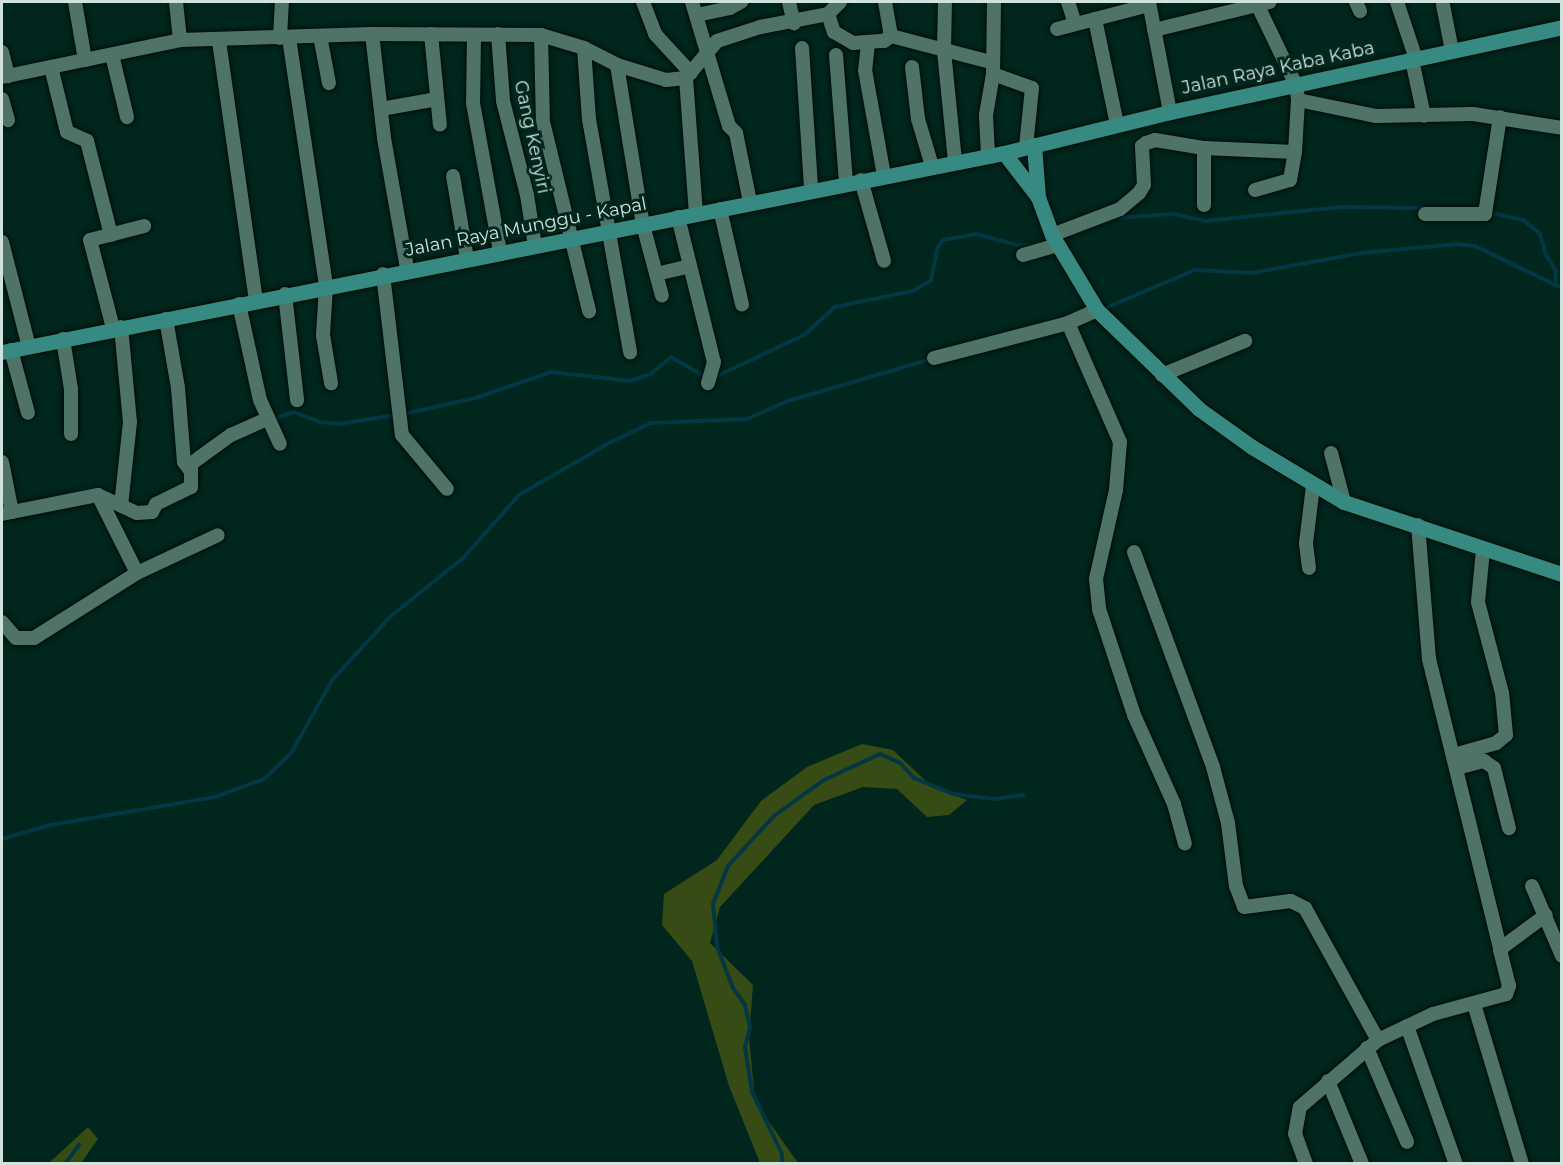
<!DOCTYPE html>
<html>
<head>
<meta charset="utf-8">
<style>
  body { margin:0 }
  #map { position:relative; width:1563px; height:1165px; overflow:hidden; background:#01261d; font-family:Montserrat,sans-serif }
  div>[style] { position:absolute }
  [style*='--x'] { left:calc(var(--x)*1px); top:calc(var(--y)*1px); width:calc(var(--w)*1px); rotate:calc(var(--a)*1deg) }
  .green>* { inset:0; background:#374b14 }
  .stream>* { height:4px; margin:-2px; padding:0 2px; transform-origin:2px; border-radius:2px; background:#023743 }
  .roads { filter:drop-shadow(0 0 2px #000e08) drop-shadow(0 0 2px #000e08) }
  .street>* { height:14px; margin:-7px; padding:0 7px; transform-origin:7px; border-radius:7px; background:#4f7367 }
  .secondary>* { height:15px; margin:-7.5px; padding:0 7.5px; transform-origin:7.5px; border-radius:7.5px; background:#378a81 }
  span { translate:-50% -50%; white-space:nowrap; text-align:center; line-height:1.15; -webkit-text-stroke:6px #01261d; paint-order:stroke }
  .street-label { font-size:18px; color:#cfe2db }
  .frame { position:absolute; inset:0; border:3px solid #cfe2db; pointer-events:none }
</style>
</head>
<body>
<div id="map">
  <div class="green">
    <i style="clip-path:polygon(862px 744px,893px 750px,932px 787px,967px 800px,949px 815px,927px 817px,897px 789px,863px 787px,814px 805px,720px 907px,710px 943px,753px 985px,749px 1037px,755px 1102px,798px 1163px,760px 1163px,729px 1086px,692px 961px,662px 925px,664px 894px,717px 860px,761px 801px,807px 767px)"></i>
    <i style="clip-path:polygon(88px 1127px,98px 1139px,81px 1163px,49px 1163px)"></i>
  </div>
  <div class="stream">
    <i style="--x:1488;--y:212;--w:36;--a:13"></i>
    <i style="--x:1523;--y:220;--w:22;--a:39"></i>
    <i style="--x:1540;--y:234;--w:22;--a:74"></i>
    <i style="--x:1546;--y:255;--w:19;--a:58"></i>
    <i style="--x:1556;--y:271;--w:14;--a:94"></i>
    <i style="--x:1115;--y:218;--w:58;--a:-3.9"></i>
    <i style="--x:1173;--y:214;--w:33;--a:12"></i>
    <i style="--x:1205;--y:221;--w:137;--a:-5.9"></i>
    <i style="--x:1341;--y:207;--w:86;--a:0.7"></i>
    <i style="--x:1103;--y:309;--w:100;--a:-23"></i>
    <i style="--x:1195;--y:270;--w:56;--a:3.1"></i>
    <i style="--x:1251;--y:273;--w:113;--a:-10.2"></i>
    <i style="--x:1362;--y:253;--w:95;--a:-5.4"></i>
    <i style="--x:1457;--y:244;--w:18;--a:6"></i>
    <i style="--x:1475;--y:246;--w:97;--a:25.8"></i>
    <i style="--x:713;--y:378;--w:101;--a:-25.3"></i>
    <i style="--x:804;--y:335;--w:42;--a:-42.1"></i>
    <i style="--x:835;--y:307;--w:80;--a:-11.6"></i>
    <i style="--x:913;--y:291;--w:21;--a:-31"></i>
    <i style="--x:931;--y:280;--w:33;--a:-79"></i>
    <i style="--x:937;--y:248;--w:10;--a:-53"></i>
    <i style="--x:943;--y:240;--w:34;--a:-10"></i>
    <i style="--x:976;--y:234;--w:42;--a:15"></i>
    <i style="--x:1017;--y:245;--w:19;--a:0"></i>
    <i style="--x:403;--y:414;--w:75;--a:-12.4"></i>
    <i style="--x:476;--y:398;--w:79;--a:-19.1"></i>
    <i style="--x:551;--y:372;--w:80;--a:6.5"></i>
    <i style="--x:630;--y:381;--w:22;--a:-18"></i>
    <i style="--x:651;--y:374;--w:26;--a:-40"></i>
    <i style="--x:671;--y:357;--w:39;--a:30"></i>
    <i style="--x:273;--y:419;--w:22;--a:-18"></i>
    <i style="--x:294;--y:412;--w:28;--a:21"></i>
    <i style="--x:320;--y:422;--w:18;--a:6"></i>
    <i style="--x:338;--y:424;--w:59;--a:-8.8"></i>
    <i style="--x:70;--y:494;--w:23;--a:-15"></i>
    <i style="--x:92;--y:488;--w:26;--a:18"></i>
    <i style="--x:2;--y:839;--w:50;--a:-16.3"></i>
    <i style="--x:50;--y:825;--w:167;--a:-9.6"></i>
    <i style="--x:215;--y:797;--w:52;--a:-20.2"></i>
    <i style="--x:264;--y:779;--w:39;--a:-44"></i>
    <i style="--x:292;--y:752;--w:82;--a:-60.9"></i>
    <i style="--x:332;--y:680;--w:87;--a:-47.3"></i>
    <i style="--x:391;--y:616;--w:94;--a:-38.9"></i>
    <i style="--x:464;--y:557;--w:83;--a:-48.4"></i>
    <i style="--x:519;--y:495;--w:104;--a:-30"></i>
    <i style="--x:609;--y:443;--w:47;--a:-25.5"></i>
    <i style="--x:651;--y:423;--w:96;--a:-2.4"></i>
    <i style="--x:747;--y:419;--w:45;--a:-23.7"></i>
    <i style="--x:788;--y:401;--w:150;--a:-16.3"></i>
    <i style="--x:65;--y:1164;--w:24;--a:-54"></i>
    <i style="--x:782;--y:1164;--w:10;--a:-90"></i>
    <i style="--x:782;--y:1154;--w:69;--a:-115.8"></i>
    <i style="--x:752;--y:1092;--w:46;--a:-98.8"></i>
    <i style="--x:745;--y:1047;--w:21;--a:-76"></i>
    <i style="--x:750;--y:1027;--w:23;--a:-103"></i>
    <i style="--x:745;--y:1005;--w:21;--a:-125"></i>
    <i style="--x:733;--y:988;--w:44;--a:-111.3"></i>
    <i style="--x:717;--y:947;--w:43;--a:-95.3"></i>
    <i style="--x:713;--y:904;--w:41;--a:-68.5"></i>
    <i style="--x:728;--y:866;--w:68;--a:-47.4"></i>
    <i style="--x:774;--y:816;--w:62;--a:-35.8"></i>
    <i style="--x:824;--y:780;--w:62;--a:-24.9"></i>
    <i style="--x:880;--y:754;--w:22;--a:24"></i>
    <i style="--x:900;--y:763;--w:21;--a:47"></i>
    <i style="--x:914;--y:778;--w:42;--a:22.3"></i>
    <i style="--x:953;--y:794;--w:42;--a:6.8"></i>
    <i style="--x:995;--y:799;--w:29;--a:-8"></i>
  </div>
  <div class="roads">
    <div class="street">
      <i style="--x:75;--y:2;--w:59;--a:80.2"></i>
      <i style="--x:176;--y:2;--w:38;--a:84"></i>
      <i style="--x:643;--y:2;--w:34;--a:69"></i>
      <i style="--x:655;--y:34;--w:53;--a:47.3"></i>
      <i style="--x:692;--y:2;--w:129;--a:73.4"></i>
      <i style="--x:729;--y:126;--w:10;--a:45"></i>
      <i style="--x:736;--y:133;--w:70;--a:78.5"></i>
      <i style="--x:789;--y:2;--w:22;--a:77"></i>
      <i style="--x:885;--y:2;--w:35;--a:80"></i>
      <i style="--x:945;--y:2;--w:49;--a:91.2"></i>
      <i style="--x:944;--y:51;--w:111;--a:84.3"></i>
      <i style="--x:1068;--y:2;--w:23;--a:72"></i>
      <i style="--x:1149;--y:2;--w:112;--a:79.2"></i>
      <i style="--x:1356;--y:2;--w:10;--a:66"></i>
      <i style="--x:1397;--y:2;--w:60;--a:71.6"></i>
      <i style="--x:1257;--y:4;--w:90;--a:64.3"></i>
      <i style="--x:1296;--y:85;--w:15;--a:82"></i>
      <i style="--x:1298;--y:100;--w:80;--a:11.6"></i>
      <i style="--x:1376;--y:116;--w:97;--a:-1.2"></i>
      <i style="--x:1473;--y:114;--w:90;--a:8.9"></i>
      <i style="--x:1443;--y:5;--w:47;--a:78.9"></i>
      <i style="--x:828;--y:14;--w:19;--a:72"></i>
      <i style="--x:834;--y:32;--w:22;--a:30"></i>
      <i style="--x:853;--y:43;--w:31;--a:-4"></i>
      <i style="--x:884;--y:41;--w:9;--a:-36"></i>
      <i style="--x:891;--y:36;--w:103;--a:14.6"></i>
      <i style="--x:697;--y:15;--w:34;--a:-12"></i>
      <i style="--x:730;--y:8;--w:13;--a:-29"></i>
      <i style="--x:1095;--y:19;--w:107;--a:78.2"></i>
      <i style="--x:1057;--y:29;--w:95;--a:-14.6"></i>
      <i style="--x:1154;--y:30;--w:119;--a:-13.6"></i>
      <i style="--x:372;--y:34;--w:105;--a:83.4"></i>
      <i style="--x:384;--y:138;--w:133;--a:80"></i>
      <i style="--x:431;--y:34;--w:91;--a:84.4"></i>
      <i style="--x:498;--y:34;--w:67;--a:85.7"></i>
      <i style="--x:503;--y:101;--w:97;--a:75.7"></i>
      <i style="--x:527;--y:195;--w:52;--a:81.1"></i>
      <i style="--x:474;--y:35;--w:68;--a:90.8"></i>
      <i style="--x:473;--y:103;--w:151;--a:79.7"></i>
      <i style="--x:541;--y:35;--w:87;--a:88.7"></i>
      <i style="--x:543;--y:122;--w:195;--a:76.3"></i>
      <i style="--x:320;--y:36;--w:48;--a:79.2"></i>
      <i style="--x:280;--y:38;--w:36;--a:-87"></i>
      <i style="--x:289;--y:38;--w:251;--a:81.5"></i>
      <i style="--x:326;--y:286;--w:49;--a:93.5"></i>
      <i style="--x:323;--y:335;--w:49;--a:80.5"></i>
      <i style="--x:219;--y:41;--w:262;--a:81.9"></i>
      <i style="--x:868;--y:43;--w:27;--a:96"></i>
      <i style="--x:865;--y:70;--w:108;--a:79.8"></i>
      <i style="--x:584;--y:48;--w:71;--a:86"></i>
      <i style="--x:589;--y:119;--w:237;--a:80"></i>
      <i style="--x:802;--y:48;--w:141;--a:86.3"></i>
      <i style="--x:2;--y:52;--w:25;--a:76"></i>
      <i style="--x:112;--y:55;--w:64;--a:76.4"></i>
      <i style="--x:836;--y:55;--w:128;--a:85.5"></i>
      <i style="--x:1412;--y:60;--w:57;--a:77.9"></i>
      <i style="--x:617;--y:65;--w:162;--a:80.8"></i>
      <i style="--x:643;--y:225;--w:73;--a:75"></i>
      <i style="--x:51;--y:67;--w:67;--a:76.2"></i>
      <i style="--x:67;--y:132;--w:22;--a:24"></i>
      <i style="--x:87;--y:141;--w:97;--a:75.7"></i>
      <i style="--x:912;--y:67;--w:52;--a:83.4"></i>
      <i style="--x:918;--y:119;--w:49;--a:73.4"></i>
      <i style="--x:993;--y:74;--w:41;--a:19.7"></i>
      <i style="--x:1032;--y:88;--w:59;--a:95.8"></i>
      <i style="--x:2;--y:77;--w:182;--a:-11.7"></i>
      <i style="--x:180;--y:40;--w:192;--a:-1.8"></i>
      <i style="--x:372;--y:34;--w:169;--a:0.3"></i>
      <i style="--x:541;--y:35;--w:45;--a:16.8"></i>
      <i style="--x:584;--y:48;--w:37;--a:27"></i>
      <i style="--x:617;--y:65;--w:51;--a:17"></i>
      <i style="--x:666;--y:80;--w:20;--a:-6"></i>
      <i style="--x:686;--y:78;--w:48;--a:-50"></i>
      <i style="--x:717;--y:41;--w:45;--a:-18"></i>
      <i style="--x:760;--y:27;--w:69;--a:-10.8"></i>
      <i style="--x:828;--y:14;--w:17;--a:-45"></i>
      <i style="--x:686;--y:78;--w:136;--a:85.8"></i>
      <i style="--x:2;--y:99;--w:22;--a:74"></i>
      <i style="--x:381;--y:109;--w:57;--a:-10.1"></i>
      <i style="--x:1204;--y:148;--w:57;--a:90"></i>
      <i style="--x:988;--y:155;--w:40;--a:-92.9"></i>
      <i style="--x:986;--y:115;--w:42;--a:-80.3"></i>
      <i style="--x:993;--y:74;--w:72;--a:-89.2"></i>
      <i style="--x:453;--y:176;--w:84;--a:80.4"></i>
      <i style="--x:861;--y:180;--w:84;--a:74.1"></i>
      <i style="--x:1255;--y:190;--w:36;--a:-16"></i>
      <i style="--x:1290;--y:180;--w:28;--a:-80"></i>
      <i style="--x:720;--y:209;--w:98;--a:77"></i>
      <i style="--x:1425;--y:214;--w:60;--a:0"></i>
      <i style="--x:1485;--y:214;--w:98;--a:-81.2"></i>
      <i style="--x:678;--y:217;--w:149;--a:76.1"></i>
      <i style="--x:714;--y:362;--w:22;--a:106"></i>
      <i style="--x:1052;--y:235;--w:73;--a:-20.9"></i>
      <i style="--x:1120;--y:209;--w:25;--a:-40"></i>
      <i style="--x:1139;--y:193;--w:9;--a:-58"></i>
      <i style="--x:1144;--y:185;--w:39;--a:-93"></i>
      <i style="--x:1142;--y:146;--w:5;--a:-37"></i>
      <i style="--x:1146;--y:143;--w:9;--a:-18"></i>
      <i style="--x:1155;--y:140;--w:50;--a:9.3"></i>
      <i style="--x:1204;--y:148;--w:91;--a:2.5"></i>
      <i style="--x:1295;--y:152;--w:52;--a:-86.7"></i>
      <i style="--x:2;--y:242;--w:108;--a:75.6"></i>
      <i style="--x:1023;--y:255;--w:35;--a:-16"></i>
      <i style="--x:383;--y:274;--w:162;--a:83.3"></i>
      <i style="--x:402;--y:435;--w:70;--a:50.2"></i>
      <i style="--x:656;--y:274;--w:35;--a:-13"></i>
      <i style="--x:285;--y:294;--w:107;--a:83.5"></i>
      <i style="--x:239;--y:304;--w:98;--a:77.7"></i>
      <i style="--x:260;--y:400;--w:48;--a:65.6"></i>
      <i style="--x:166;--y:319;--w:70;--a:80.1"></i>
      <i style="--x:178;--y:388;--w:74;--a:85.4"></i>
      <i style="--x:184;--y:462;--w:10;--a:53"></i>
      <i style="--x:1068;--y:323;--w:130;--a:66.4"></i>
      <i style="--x:1120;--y:442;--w:48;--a:94.8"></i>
      <i style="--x:1116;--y:490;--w:91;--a:102.7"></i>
      <i style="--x:1096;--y:579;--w:30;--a:84"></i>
      <i style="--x:1099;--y:609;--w:112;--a:71.7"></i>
      <i style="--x:1134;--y:715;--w:98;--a:65.8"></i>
      <i style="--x:1174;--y:804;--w:41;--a:74.6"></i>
      <i style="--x:121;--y:327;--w:95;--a:84.6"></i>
      <i style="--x:130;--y:422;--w:84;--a:96.1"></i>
      <i style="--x:113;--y:328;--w:91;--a:-104.6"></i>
      <i style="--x:90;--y:240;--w:56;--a:-14.5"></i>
      <i style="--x:63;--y:339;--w:51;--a:80.9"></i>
      <i style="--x:71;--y:389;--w:45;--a:90"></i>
      <i style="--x:11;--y:350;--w:65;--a:74.9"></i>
      <i style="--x:934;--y:358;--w:138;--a:-14.6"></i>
      <i style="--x:1068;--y:323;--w:32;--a:-24"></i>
      <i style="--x:1162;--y:375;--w:90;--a:-22.3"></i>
      <i style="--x:1331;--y:453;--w:51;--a:75.1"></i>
      <i style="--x:2;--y:462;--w:51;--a:78.7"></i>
      <i style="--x:98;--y:495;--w:87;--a:63.4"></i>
      <i style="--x:2;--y:514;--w:98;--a:-11.2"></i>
      <i style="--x:98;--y:495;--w:43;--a:24.8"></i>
      <i style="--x:137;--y:513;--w:15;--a:-4"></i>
      <i style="--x:152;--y:512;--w:9;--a:-63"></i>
      <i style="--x:156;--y:504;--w:39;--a:-26"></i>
      <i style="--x:191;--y:487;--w:23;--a:-90"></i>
      <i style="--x:191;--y:464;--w:10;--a:-37"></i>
      <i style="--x:199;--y:458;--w:39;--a:-36"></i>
      <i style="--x:231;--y:435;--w:39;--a:-24"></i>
      <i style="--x:1418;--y:525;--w:134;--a:85.3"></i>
      <i style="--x:1429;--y:659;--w:299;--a:76.2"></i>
      <i style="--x:1500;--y:949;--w:57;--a:-36.5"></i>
      <i style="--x:1134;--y:552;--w:229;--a:69.8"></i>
      <i style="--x:1213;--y:767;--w:58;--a:75"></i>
      <i style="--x:1228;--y:823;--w:64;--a:82.8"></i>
      <i style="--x:1236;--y:886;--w:22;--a:69"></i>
      <i style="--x:1244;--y:907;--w:47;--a:-7.3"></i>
      <i style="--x:1291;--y:901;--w:16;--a:27"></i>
      <i style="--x:1305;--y:908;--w:151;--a:61.1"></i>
      <i style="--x:1309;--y:568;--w:25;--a:-97"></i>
      <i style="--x:1306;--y:543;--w:57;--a:-83"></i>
      <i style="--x:2;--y:622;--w:21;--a:49"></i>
      <i style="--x:16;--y:638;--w:18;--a:0"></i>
      <i style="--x:34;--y:638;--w:122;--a:-32.3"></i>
      <i style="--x:137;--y:573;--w:89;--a:-25.1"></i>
      <i style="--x:1454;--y:755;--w:44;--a:-15.9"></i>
      <i style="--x:1496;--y:743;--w:13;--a:-39"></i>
      <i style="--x:1506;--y:735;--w:42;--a:-95.4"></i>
      <i style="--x:1502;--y:693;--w:94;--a:-104.8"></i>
      <i style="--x:1478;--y:602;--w:52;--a:-84.5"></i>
      <i style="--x:1457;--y:768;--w:28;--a:-15"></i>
      <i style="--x:1484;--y:761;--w:12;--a:35"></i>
      <i style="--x:1494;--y:768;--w:62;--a:76"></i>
      <i style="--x:1532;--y:886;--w:76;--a:66.8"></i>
      <i style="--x:1474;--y:1004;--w:167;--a:73.3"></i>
      <i style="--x:1407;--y:1026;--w:146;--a:70.5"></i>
      <i style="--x:1367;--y:1048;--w:102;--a:66.9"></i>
      <i style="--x:1328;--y:1081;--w:90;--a:67.7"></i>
      <i style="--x:1306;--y:1164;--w:32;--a:-110"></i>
      <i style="--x:1295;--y:1134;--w:27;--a:-80"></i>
      <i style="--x:1300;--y:1107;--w:103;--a:-40.7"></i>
      <i style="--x:1378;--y:1040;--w:61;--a:-25.3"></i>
      <i style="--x:1433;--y:1014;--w:76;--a:-15.3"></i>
      <i style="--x:1506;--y:994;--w:9;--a:-69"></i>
      <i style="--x:1509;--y:986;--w:38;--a:-104"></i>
    </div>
    <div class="secondary">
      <i style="--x:1034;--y:145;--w:52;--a:85.6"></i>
      <i style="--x:1038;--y:197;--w:40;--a:69.8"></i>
      <i style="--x:1052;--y:235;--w:87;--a:59"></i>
      <i style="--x:1097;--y:310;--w:142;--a:44.1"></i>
      <i style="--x:1199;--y:409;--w:65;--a:35.6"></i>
      <i style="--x:1252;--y:447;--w:107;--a:30.9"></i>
      <i style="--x:1344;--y:502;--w:230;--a:18.3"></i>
      <i style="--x:1004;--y:153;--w:56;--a:52.3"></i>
      <i style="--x:2;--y:352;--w:1022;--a:-11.23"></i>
      <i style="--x:1004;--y:153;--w:171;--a:-13.9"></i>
      <i style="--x:1170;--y:112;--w:401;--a:-12.2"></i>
    </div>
  </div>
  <div class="street-label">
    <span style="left:1278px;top:68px;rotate:-12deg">Jalan Raya Kaba Kaba</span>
    <span style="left:532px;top:137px;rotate:78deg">Gang Kenyiri</span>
    <span style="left:526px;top:227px;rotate:-11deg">Jalan Raya Munggu - Kapal</span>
  </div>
  <div class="frame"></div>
</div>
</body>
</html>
